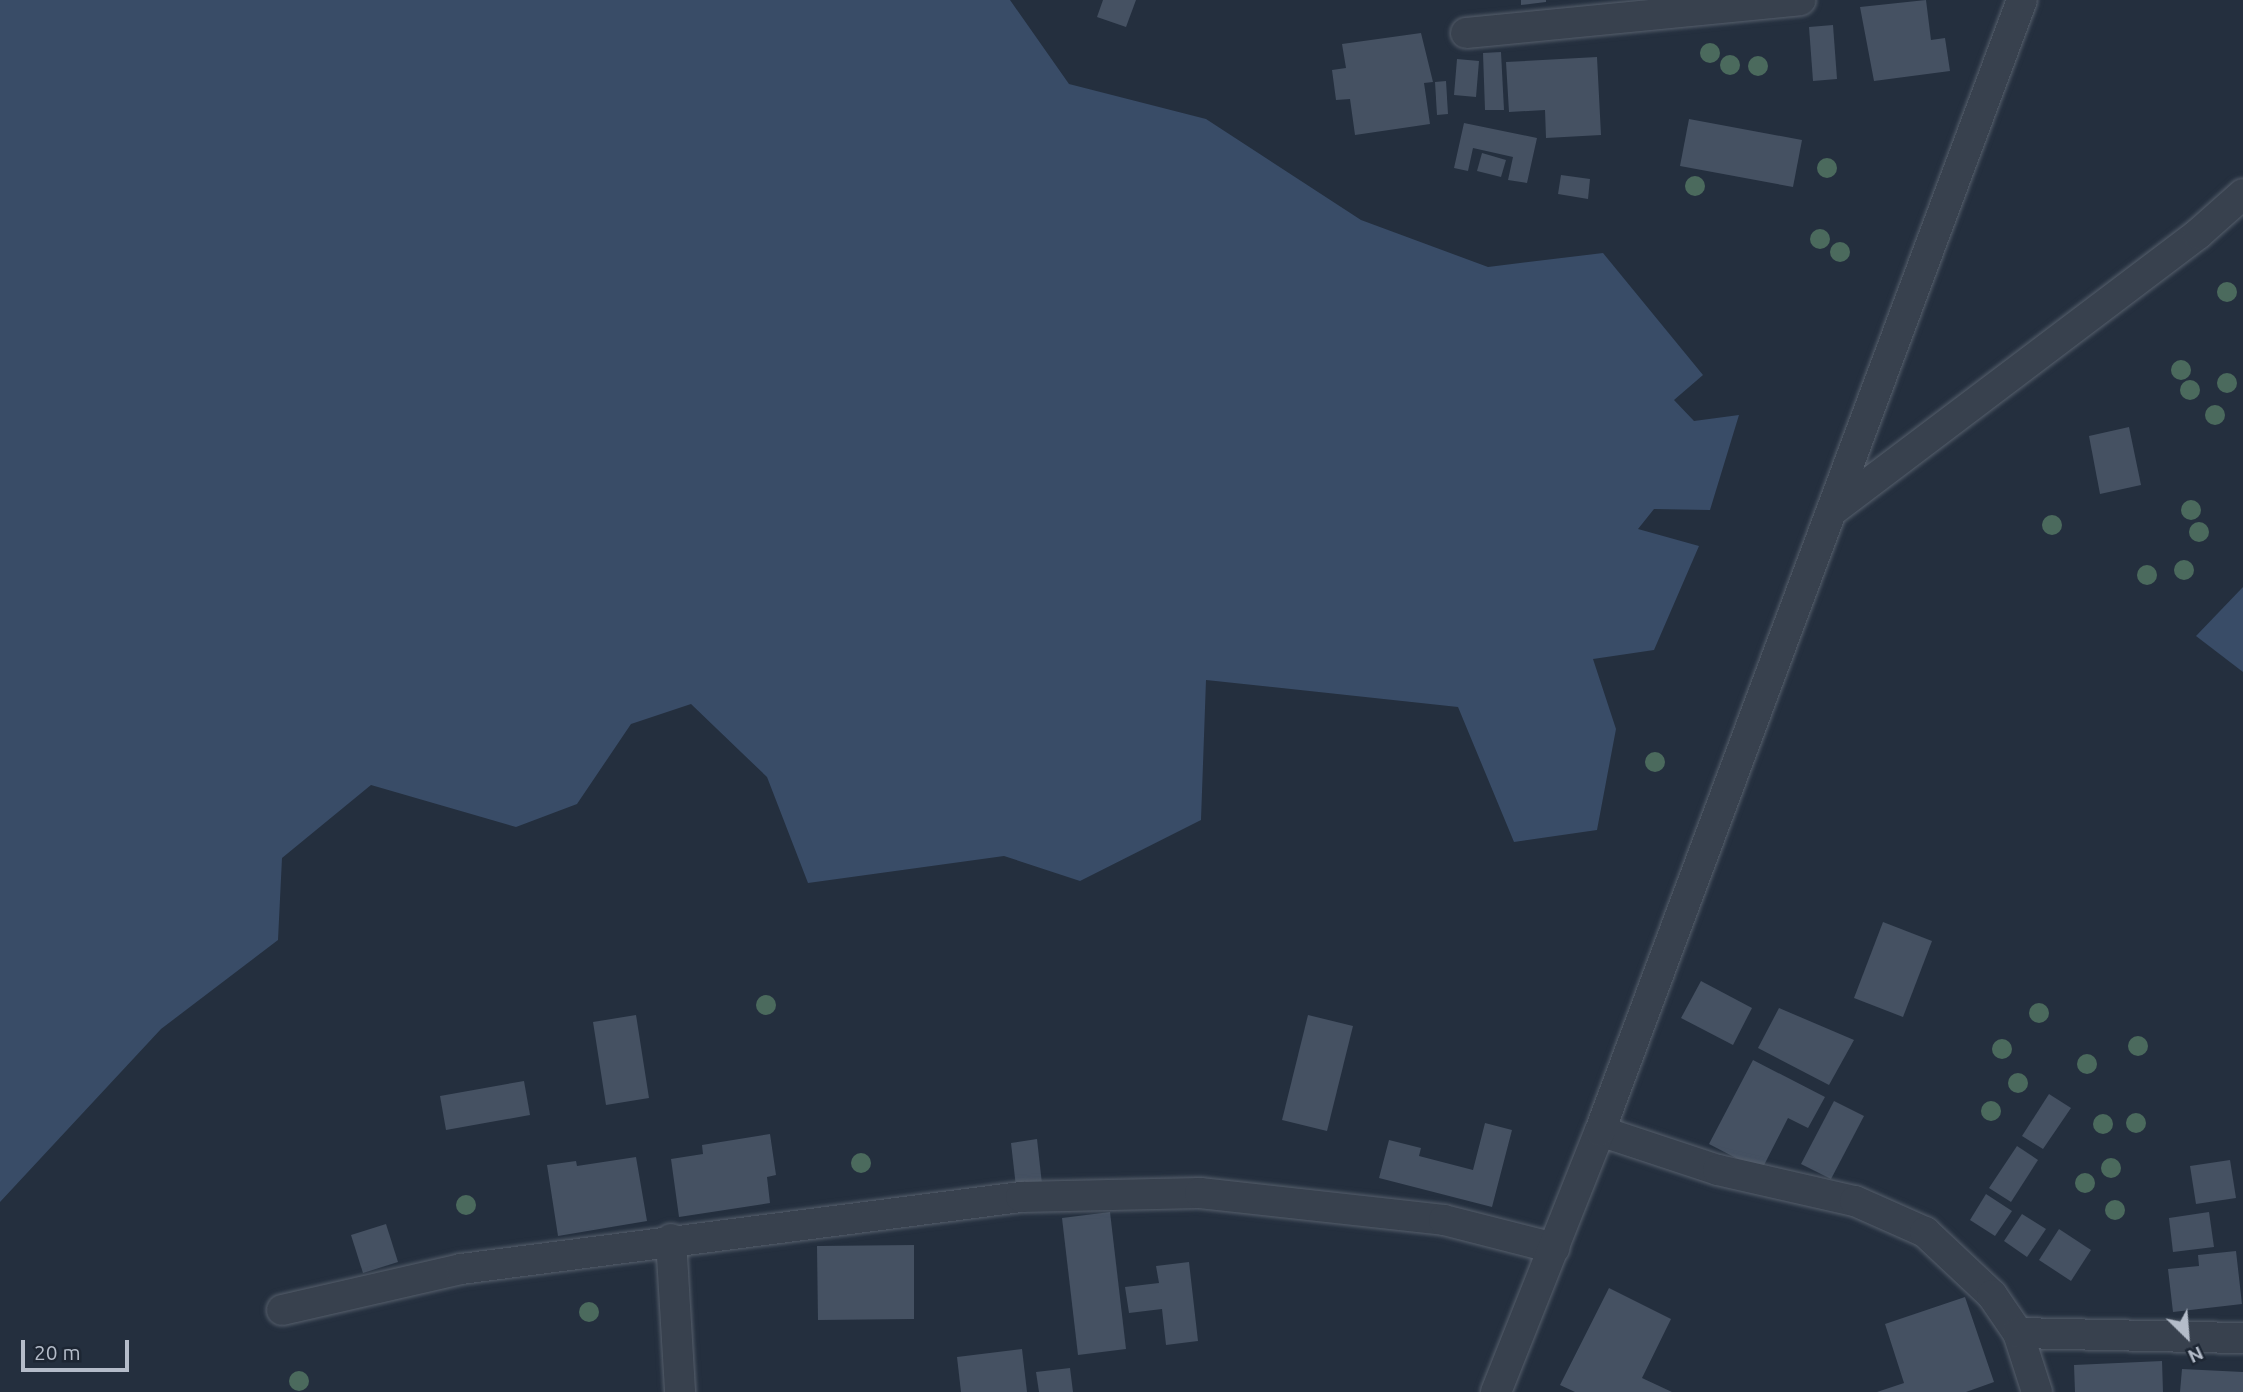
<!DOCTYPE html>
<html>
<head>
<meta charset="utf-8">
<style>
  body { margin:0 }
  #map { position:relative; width:2243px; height:1392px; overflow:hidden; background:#242f3e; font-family:Ubuntu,sans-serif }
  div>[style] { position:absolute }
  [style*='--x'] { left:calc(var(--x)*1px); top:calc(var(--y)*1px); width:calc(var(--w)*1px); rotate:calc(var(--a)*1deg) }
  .water>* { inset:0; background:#394c67 }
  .building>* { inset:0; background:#455162 }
  .roads { filter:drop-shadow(0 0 2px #565f6c) drop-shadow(0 0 2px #565f6c) }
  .street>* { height:30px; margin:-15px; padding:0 15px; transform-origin:15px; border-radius:15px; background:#38414e }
  .trees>* { width:20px; height:20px; margin:-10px; border-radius:50%; background:#4b6a5d }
  span { translate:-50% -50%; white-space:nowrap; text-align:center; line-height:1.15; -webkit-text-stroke:5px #1d2633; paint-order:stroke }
  .north { position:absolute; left:2152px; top:1301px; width:70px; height:70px; -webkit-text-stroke:5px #1d2633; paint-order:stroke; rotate:155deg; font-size:19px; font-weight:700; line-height:28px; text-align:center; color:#b4bcc9 }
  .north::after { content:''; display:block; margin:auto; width:24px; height:32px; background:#b4bcc9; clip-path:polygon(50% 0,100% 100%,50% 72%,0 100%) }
  .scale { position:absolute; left:21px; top:1340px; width:108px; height:32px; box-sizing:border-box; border:4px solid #b4bcc9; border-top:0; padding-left:9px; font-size:21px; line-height:24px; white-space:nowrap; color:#b4bcc9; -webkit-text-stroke:5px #1d2633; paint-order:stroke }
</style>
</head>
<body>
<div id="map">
  <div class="water">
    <i style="clip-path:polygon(0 0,1010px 0,1069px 84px,1206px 119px,1361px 220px,1488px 267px,1603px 253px,1703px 375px,1674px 400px,1694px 421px,1739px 415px,1710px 510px,1654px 509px,1638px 529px,1699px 546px,1654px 650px,1593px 659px,1616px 729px,1597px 830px,1514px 842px,1458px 707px,1206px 680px,1201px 820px,1080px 881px,1004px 856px,808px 883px,767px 777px,691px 704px,631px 724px,577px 804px,516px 827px,371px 785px,282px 858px,278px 940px,161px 1029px,0 1202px)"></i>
    <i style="clip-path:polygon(2243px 587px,2243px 672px,2196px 636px)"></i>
  </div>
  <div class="building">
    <i style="clip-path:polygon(1103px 0,1136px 0,1126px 27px,1097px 17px)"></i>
    <i style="clip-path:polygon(1521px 0,1546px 0,1546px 2px,1521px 5px)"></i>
    <i style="clip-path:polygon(1926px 0,1931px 40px,1945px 38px,1950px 71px,1874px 81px,1860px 7px)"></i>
    <i style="clip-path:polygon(1833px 25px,1837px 79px,1813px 81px,1809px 27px)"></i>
    <i style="clip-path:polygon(1421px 33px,1433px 82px,1424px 83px,1430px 124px,1355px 135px,1350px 99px,1336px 100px,1332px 70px,1346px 68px,1342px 44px)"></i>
    <i style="clip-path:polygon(1501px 52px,1504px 110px,1485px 110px,1483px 53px)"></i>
    <i style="clip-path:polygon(1597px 57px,1601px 135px,1546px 138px,1545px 110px,1509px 112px,1506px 62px)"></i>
    <i style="clip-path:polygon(1457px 59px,1479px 61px,1476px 97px,1454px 95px)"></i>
    <i style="clip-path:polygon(1446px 81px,1448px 114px,1437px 115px,1435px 82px)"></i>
    <i style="clip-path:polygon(1689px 119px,1802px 140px,1793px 187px,1680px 166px)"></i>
    <i style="clip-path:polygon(1464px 123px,1537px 138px,1527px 183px,1508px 180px,1513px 157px,1473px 148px,1468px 171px,1454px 168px)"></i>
    <i style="clip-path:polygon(1482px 153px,1506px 160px,1501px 177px,1477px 171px)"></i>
    <i style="clip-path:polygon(1561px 175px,1590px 179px,1588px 199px,1558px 194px)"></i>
    <i style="clip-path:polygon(2129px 427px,2141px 485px,2100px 494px,2089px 436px)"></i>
    <i style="clip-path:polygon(1883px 922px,1932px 941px,1903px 1017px,1854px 998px)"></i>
    <i style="clip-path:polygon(1701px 981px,1752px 1008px,1733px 1045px,1681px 1018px)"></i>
    <i style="clip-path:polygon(1779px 1008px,1854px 1040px,1829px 1085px,1758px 1048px)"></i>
    <i style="clip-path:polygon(636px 1015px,649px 1098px,606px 1105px,593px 1022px)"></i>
    <i style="clip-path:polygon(1308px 1015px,1353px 1026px,1327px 1131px,1282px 1120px)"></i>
    <i style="clip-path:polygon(1753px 1060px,1825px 1097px,1808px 1128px,1788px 1118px,1761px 1171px,1709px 1144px)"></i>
    <i style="clip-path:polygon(524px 1081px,530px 1115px,446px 1130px,440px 1096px)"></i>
    <i style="clip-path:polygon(2049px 1094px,2071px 1108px,2043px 1149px,2022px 1136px)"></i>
    <i style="clip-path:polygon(1834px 1101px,1864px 1116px,1831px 1179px,1801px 1164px)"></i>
    <i style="clip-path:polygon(1485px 1123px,1512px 1130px,1492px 1207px,1379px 1178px,1389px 1140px,1421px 1148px,1419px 1156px,1473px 1170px)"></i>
    <i style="clip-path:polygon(770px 1134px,776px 1175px,767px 1177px,770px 1203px,679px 1217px,671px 1159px,703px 1154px,702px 1145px)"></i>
    <i style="clip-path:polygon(1037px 1139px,1042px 1184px,1016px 1187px,1011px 1143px)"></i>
    <i style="clip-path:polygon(2017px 1146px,2038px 1160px,2011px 1202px,1989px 1188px)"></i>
    <i style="clip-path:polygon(636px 1157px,647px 1221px,558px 1236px,547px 1165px,576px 1161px,577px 1166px)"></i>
    <i style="clip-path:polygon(2230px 1160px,2236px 1198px,2196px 1204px,2190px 1166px)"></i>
    <i style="clip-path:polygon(1986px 1194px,2012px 1211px,1995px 1236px,1970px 1220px)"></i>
    <i style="clip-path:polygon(1110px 1212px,1126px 1349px,1078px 1355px,1062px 1218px)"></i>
    <i style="clip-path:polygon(2209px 1212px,2214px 1247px,2173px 1252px,2169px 1218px)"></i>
    <i style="clip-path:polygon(2022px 1214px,2046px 1229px,2027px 1257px,2004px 1241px)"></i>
    <i style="clip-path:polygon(386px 1224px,398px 1262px,363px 1273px,351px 1235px)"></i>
    <i style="clip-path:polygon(2059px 1229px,2091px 1250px,2071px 1281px,2039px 1260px)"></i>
    <i style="clip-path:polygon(914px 1245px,914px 1319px,818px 1320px,817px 1246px)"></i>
    <i style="clip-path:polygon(2236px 1251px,2242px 1304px,2173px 1312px,2168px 1269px,2199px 1266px,2198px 1255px)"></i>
    <i style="clip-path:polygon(1189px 1262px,1198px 1341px,1166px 1345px,1162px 1309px,1129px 1313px,1125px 1287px,1159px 1283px,1156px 1266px)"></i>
    <i style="clip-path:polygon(1609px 1288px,1671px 1319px,1642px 1378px,1672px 1392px,1575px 1392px,1560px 1385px)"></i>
    <i style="clip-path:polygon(1965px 1297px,1994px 1382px,1966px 1392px,1877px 1392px,1904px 1383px,1885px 1324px)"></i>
    <i style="clip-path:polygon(1022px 1349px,1027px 1392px,961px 1392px,957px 1357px)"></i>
    <i style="clip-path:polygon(2162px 1361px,2163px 1392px,2075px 1392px,2074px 1365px)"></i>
    <i style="clip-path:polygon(1070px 1368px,1073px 1392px,1039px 1392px,1036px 1372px)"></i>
    <i style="clip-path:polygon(2182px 1369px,2243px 1372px,2243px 1392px,2180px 1392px)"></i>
  </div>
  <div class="roads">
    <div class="street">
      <i style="--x:1466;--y:33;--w:336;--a:-5.6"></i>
      <i style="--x:1832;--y:511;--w:459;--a:-37.1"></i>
      <i style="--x:2198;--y:234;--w:60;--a:-41.6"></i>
      <i style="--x:1600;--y:1131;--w:124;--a:18.3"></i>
      <i style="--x:1718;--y:1170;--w:140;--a:12.8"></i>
      <i style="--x:1855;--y:1201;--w:77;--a:23.9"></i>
      <i style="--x:1925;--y:1232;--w:92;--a:43.2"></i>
      <i style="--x:1992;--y:1295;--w:46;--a:55.6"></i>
      <i style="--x:2018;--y:1333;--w:62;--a:72.1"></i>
      <i style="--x:671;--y:1239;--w:153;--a:86.6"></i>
      <i style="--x:282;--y:1310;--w:184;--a:-12.9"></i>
      <i style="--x:461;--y:1269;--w:565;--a:-7.33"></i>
      <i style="--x:1021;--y:1197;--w:179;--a:-1.3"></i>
      <i style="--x:1200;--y:1193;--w:245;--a:6.3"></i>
      <i style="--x:1444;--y:1220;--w:114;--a:14.3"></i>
      <i style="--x:2018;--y:1333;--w:225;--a:1.3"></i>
      <i style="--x:1496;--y:1392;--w:281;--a:-68.3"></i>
      <i style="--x:1600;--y:1131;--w:1207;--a:-69.54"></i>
    </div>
  </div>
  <div class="trees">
    <i style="left:1710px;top:53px"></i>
    <i style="left:1730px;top:65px"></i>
    <i style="left:1758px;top:66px"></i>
    <i style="left:1827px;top:168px"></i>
    <i style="left:1695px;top:186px"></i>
    <i style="left:1820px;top:239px"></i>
    <i style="left:1840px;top:252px"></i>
    <i style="left:2227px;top:292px"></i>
    <i style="left:2181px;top:370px"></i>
    <i style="left:2227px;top:383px"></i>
    <i style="left:2190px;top:390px"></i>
    <i style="left:2215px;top:415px"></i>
    <i style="left:2191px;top:510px"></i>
    <i style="left:2052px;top:525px"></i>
    <i style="left:2199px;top:532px"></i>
    <i style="left:2184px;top:570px"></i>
    <i style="left:2147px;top:575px"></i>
    <i style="left:1655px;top:762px"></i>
    <i style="left:766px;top:1005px"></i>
    <i style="left:2039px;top:1013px"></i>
    <i style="left:2138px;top:1046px"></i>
    <i style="left:2002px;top:1049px"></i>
    <i style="left:2087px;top:1064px"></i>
    <i style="left:2018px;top:1083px"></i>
    <i style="left:1991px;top:1111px"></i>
    <i style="left:2136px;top:1123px"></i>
    <i style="left:2103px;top:1124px"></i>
    <i style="left:861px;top:1163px"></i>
    <i style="left:2111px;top:1168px"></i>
    <i style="left:2085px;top:1183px"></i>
    <i style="left:466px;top:1205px"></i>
    <i style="left:2115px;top:1210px"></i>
    <i style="left:589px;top:1312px"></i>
    <i style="left:299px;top:1381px"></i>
  </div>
  <div class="north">N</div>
  <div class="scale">20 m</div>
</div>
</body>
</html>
